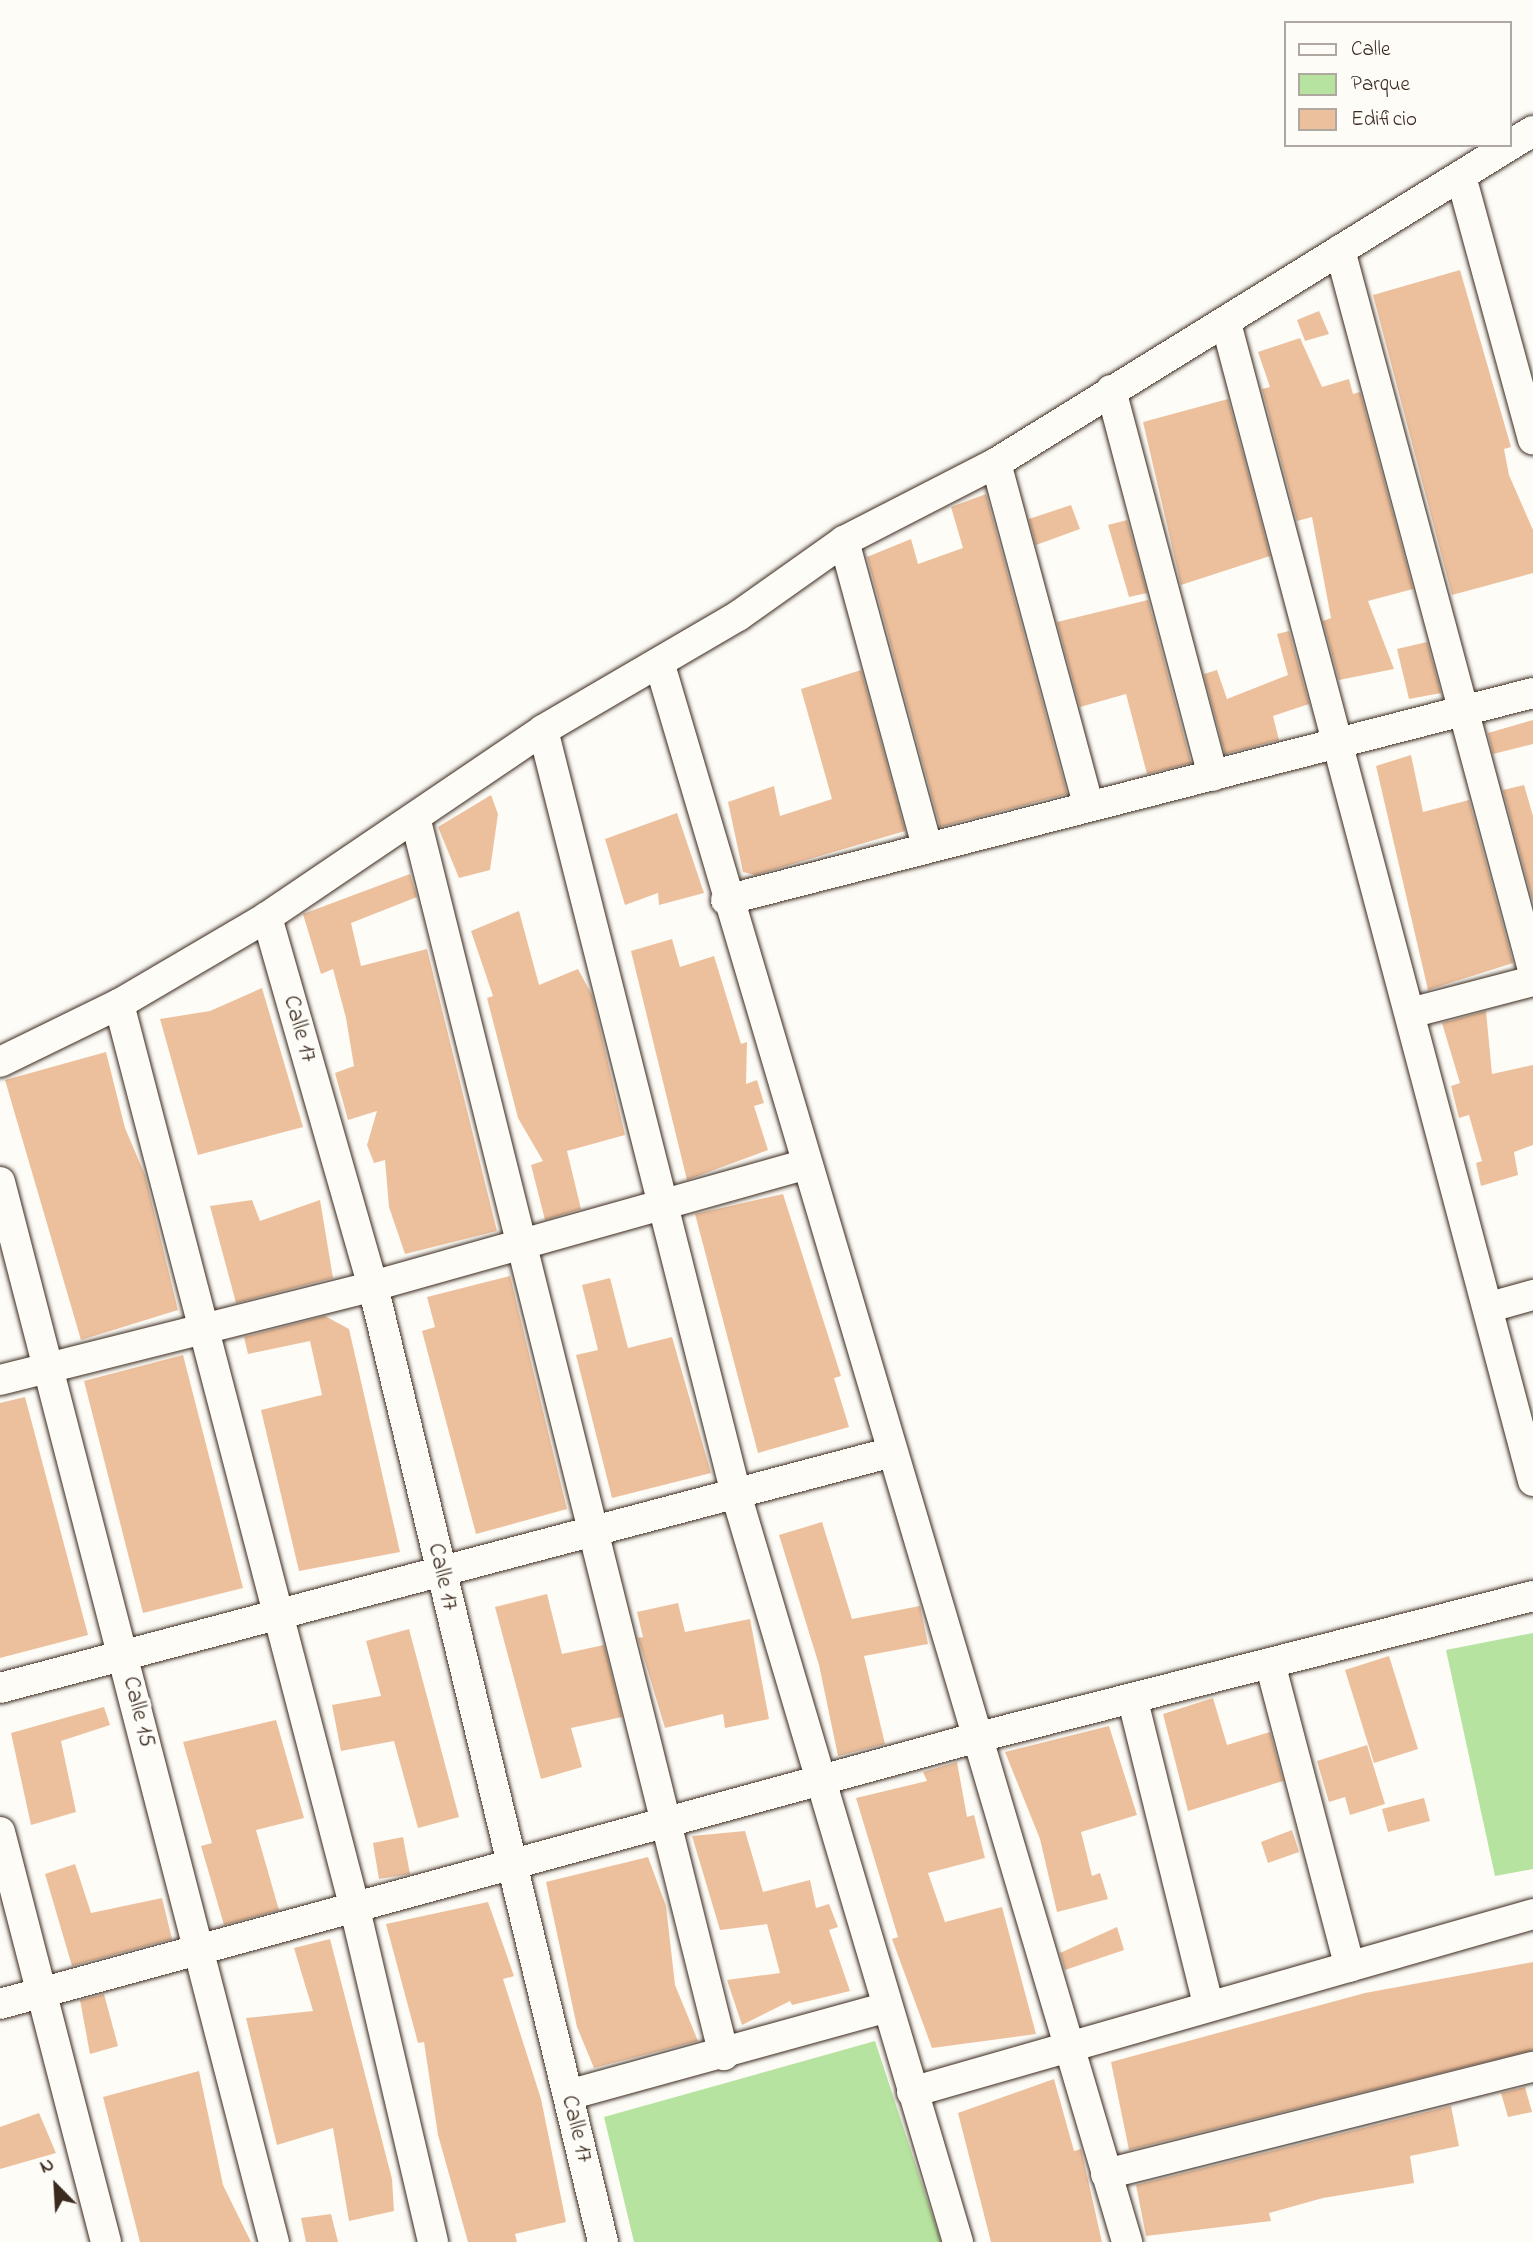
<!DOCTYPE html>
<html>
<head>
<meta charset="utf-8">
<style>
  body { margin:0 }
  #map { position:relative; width:1533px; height:2242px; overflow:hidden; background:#fdfcf7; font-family:"Indie Flower",sans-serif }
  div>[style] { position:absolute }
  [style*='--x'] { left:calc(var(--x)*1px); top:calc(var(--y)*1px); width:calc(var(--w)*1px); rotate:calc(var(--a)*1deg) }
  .green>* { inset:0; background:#b7e3a0 }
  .building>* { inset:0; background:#edc09d }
  .roads { filter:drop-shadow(0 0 2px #3b2a1e) drop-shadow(0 0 2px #3b2a1e) }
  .minor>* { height:30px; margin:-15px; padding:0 15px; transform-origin:15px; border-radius:15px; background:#fdfcf7 }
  span { translate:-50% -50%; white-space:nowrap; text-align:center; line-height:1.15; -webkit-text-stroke:7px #fdfcf7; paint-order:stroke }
  .street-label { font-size:24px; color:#3b2a1e }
  .legend { position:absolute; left:1284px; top:21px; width:228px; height:126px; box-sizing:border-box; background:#fdfcf7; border:2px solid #afa8a0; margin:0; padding:9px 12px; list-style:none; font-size:21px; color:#3b2a1e }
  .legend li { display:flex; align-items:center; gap:14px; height:35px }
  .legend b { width:35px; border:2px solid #afa8a0 }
  .north { position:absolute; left:21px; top:2151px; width:70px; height:70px; -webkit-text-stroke:5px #fdfcf7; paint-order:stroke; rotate:336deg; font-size:19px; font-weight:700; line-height:28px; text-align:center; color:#3b2a1e }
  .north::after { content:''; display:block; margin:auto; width:24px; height:32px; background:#3b2a1e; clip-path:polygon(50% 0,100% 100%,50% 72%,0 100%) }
</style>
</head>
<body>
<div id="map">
  <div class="green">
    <i style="clip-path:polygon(1533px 1633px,1533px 1869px,1495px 1876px,1446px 1650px)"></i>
    <i style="clip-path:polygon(875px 2041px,941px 2242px,634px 2242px,604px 2117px)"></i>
  </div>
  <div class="building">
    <i style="clip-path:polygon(1460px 270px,1511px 447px,1504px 449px,1509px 475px,1533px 530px,1533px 573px,1452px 595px,1373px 295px)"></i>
    <i style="clip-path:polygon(1319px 311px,1329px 334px,1305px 341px,1297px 320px)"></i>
    <i style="clip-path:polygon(1300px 338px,1322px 387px,1349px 379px,1353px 394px,1360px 392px,1413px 589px,1368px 601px,1394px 669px,1339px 680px,1323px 621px,1331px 618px,1312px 517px,1297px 521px,1262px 389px,1270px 387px,1258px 352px)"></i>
    <i style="clip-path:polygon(1228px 399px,1270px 556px,1181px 585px,1143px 422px)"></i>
    <i style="clip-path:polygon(986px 494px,1067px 794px,940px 827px,867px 557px,911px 539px,918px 564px,963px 548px,951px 507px)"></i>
    <i style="clip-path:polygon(1071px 505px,1080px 529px,1036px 545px,1029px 519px)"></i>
    <i style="clip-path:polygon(1127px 520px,1147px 593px,1129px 597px,1108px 525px)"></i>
    <i style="clip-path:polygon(1148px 600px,1191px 763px,1147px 774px,1126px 694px,1080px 707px,1057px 622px)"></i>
    <i style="clip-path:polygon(1289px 631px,1309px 704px,1273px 716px,1279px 740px,1225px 754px,1204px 674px,1217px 670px,1227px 699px,1288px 675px,1277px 634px)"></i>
    <i style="clip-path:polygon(1427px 642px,1441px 693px,1409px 699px,1397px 649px)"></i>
    <i style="clip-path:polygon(861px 670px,905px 831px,755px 875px,743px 872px,728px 802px,774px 786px,780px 816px,832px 799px,801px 689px)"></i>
    <i style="clip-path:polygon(1533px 720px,1533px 744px,1493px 754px,1488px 733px)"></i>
    <i style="clip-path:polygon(1411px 755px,1423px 812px,1469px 800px,1513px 963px,1428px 990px,1376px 766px)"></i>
    <i style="clip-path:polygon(1524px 785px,1533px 816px,1533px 902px,1503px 790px)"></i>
    <i style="clip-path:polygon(491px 795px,498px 814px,490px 870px,459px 878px,438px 827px)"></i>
    <i style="clip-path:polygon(677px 813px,704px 893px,659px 905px,658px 893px,625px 905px,605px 839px)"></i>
    <i style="clip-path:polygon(410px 874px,417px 897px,351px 923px,361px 966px,427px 949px,497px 1231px,405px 1254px,389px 1207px,385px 1160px,374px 1163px,367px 1145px,377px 1111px,348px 1120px,335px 1073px,354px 1066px,346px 1018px,333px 969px,321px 974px,303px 914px)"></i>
    <i style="clip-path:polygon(519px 911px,539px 985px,578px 969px,592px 995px,625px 1135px,567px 1151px,581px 1209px,545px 1220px,531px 1165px,543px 1161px,518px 1118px,487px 998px,493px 996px,471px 931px)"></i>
    <i style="clip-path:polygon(672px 939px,680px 967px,714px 956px,741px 1044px,747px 1042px,746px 1084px,757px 1080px,764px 1103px,754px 1106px,768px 1150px,687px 1180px,631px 951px)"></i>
    <i style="clip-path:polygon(262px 988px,303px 1127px,198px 1155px,160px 1019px,210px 1011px)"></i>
    <i style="clip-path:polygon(1486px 1011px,1492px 1074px,1533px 1065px,1533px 1145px,1514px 1152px,1518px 1175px,1481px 1186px,1476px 1163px,1482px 1161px,1469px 1115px,1459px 1118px,1451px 1086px,1460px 1083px,1442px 1023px)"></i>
    <i style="clip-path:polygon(106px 1052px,125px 1128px,145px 1175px,178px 1310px,81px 1340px,5px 1080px)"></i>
    <i style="clip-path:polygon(783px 1194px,841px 1376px,834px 1378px,849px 1427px,758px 1453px,695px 1214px)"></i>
    <i style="clip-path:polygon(252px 1200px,260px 1221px,320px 1200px,333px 1278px,236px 1303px,210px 1206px)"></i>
    <i style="clip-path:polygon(510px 1276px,567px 1509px,476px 1534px,422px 1331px,435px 1327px,427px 1297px)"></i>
    <i style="clip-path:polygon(610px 1278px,628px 1348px,672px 1337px,711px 1473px,612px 1498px,576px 1355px,598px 1350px,582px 1285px)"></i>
    <i style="clip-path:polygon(325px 1316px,349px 1329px,400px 1552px,299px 1571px,261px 1410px,322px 1395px,310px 1341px,248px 1354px,244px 1337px)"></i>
    <i style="clip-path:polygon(183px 1355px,243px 1588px,143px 1613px,84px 1381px)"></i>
    <i style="clip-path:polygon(25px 1397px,88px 1635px,0 1658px,0 1403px)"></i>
    <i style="clip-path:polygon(822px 1522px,852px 1619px,920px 1606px,928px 1644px,864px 1656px,885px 1744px,838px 1756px,819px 1665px,779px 1535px)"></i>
    <i style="clip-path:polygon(547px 1594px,562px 1654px,604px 1645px,622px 1717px,571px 1728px,582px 1767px,541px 1779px,495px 1607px)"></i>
    <i style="clip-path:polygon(678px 1603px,685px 1632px,750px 1619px,769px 1719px,725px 1728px,723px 1714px,665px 1728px,638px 1638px,643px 1637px,637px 1612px)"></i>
    <i style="clip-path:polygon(409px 1629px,459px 1817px,418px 1828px,394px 1741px,341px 1751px,332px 1705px,381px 1696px,366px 1641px)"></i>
    <i style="clip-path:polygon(1389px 1656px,1418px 1749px,1374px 1763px,1345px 1670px)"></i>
    <i style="clip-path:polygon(1213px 1698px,1227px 1745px,1270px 1732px,1283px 1781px,1188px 1811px,1163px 1714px)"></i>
    <i style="clip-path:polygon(104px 1707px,110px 1725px,61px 1741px,76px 1812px,31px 1825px,11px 1733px)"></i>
    <i style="clip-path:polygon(276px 1720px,304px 1818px,256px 1830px,279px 1910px,224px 1925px,201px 1846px,212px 1843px,183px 1742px)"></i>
    <i style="clip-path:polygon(1109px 1726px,1137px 1815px,1081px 1832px,1092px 1876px,1100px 1873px,1108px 1899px,1057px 1912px,1040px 1839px,1005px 1752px)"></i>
    <i style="clip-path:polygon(1367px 1745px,1385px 1804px,1350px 1815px,1345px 1797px,1329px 1802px,1317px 1761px)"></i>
    <i style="clip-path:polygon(957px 1762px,967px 1817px,974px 1815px,985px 1858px,928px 1873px,945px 1922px,1002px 1907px,1036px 2034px,932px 2048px,892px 1939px,898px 1937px,856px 1798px,927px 1781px,923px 1772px)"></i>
    <i style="clip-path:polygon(1424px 1798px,1430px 1821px,1388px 1832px,1382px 1809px)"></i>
    <i style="clip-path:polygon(1292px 1830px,1299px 1852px,1268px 1863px,1261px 1842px)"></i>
    <i style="clip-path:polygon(745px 1831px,763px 1892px,810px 1880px,816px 1908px,829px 1904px,838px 1927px,829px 1930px,850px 1991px,792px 2005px,790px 2001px,742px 2025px,727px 1980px,780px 1973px,767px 1924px,720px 1930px,692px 1836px)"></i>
    <i style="clip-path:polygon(403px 1837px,410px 1874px,379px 1879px,373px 1843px)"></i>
    <i style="clip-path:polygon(648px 1857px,666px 1906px,675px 1985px,698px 2041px,594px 2068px,577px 2027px,546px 1882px)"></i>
    <i style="clip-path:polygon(75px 1864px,91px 1913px,162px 1898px,172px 1939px,72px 1966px,45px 1874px)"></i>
    <i style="clip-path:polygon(488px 1902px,514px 1976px,503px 1979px,541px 2099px,566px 2222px,515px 2234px,517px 2242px,468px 2242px,438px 2135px,424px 2042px,418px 2043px,386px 1924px)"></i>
    <i style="clip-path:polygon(1117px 1927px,1124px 1950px,1065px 1970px,1060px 1953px)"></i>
    <i style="clip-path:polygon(330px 1939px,392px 2179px,394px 2211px,349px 2221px,333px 2128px,277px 2145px,246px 2018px,313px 2011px,294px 1948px)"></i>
    <i style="clip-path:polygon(1533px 1962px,1533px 2050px,1129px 2150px,1111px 2062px,1365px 1993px)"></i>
    <i style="clip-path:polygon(104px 1994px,118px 2046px,90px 2054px,80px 2000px)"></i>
    <i style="clip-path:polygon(199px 2071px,223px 2185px,251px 2242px,140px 2242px,103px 2097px)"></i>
    <i style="clip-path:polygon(1054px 2079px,1074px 2151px,1081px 2149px,1102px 2242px,991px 2242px,958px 2113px)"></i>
    <i style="clip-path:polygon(1525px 2087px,1532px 2112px,1508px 2117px,1501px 2093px)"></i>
    <i style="clip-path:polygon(1451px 2106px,1459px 2146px,1410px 2156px,1414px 2183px,1323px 2198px,1269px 2213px,1271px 2221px,1146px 2236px,1136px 2185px)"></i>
    <i style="clip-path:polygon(39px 2113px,56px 2153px,0 2169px,0 2127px)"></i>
    <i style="clip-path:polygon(331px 2214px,338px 2242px,306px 2242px,301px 2218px)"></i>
  </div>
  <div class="roads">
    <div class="minor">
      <i style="--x:1462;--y:180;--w:269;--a:74.7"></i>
      <i style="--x:1340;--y:250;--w:745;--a:74.99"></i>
      <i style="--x:1226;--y:323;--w:1198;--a:75.15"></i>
      <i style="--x:1111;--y:390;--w:399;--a:75.2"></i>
      <i style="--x:996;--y:463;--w:354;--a:74.9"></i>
      <i style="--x:844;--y:541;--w:316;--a:74.8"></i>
      <i style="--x:660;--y:665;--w:1645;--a:73.5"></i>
      <i style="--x:543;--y:730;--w:788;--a:75.82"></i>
      <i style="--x:736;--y:1494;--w:780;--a:73.47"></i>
      <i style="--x:416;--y:821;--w:1272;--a:75.99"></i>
      <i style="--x:726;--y:900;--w:833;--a:-14.39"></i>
      <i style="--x:267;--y:917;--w:384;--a:74"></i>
      <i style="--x:373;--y:1286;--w:983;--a:76.47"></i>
      <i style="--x:119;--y:1004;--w:935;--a:75.38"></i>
      <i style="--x:355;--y:1909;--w:342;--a:76.8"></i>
      <i style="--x:1410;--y:1013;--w:127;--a:-14.6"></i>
      <i style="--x:0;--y:1062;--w:132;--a:-26"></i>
      <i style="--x:119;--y:1004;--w:172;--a:-30.4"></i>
      <i style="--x:267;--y:917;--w:333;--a:-34.1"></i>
      <i style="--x:543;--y:730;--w:226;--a:-30.3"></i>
      <i style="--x:738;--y:616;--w:130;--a:-35.3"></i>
      <i style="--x:844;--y:541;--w:171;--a:-27.2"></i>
      <i style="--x:996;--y:463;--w:631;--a:-31.73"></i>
      <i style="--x:0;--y:1182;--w:1095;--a:75.51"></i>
      <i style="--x:1490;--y:1307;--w:45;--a:-15.6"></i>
      <i style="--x:0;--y:1380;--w:385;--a:-14.1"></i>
      <i style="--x:373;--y:1286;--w:448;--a:-15.7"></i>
      <i style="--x:1270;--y:1663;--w:314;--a:75.3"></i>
      <i style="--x:0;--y:1688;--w:920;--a:-14.81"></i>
      <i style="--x:1133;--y:1701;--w:312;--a:76.1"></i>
      <i style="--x:0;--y:1832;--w:423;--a:75.5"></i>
      <i style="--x:0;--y:2004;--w:1011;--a:-15.26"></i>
      <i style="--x:975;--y:1738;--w:576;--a:-14.28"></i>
      <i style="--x:912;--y:2092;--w:646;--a:-15.99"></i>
      <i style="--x:568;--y:2095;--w:328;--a:-15.4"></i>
      <i style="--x:1106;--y:2174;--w:440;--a:-14.1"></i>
    </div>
  </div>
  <div class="street-label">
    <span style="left:299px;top:1029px;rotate:74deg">Calle 17</span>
    <span style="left:442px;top:1577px;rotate:77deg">Calle 17</span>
    <span style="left:138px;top:1712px;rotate:76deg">Calle 15</span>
    <span style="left:576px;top:2129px;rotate:76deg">Calle 17</span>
  </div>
  <ul class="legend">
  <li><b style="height:9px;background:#fdfcf7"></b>Calle</li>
  <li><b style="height:19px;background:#b7e3a0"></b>Parque</li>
  <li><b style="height:19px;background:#edc09d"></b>Edificio</li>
  </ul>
  <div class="north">N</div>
</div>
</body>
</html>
